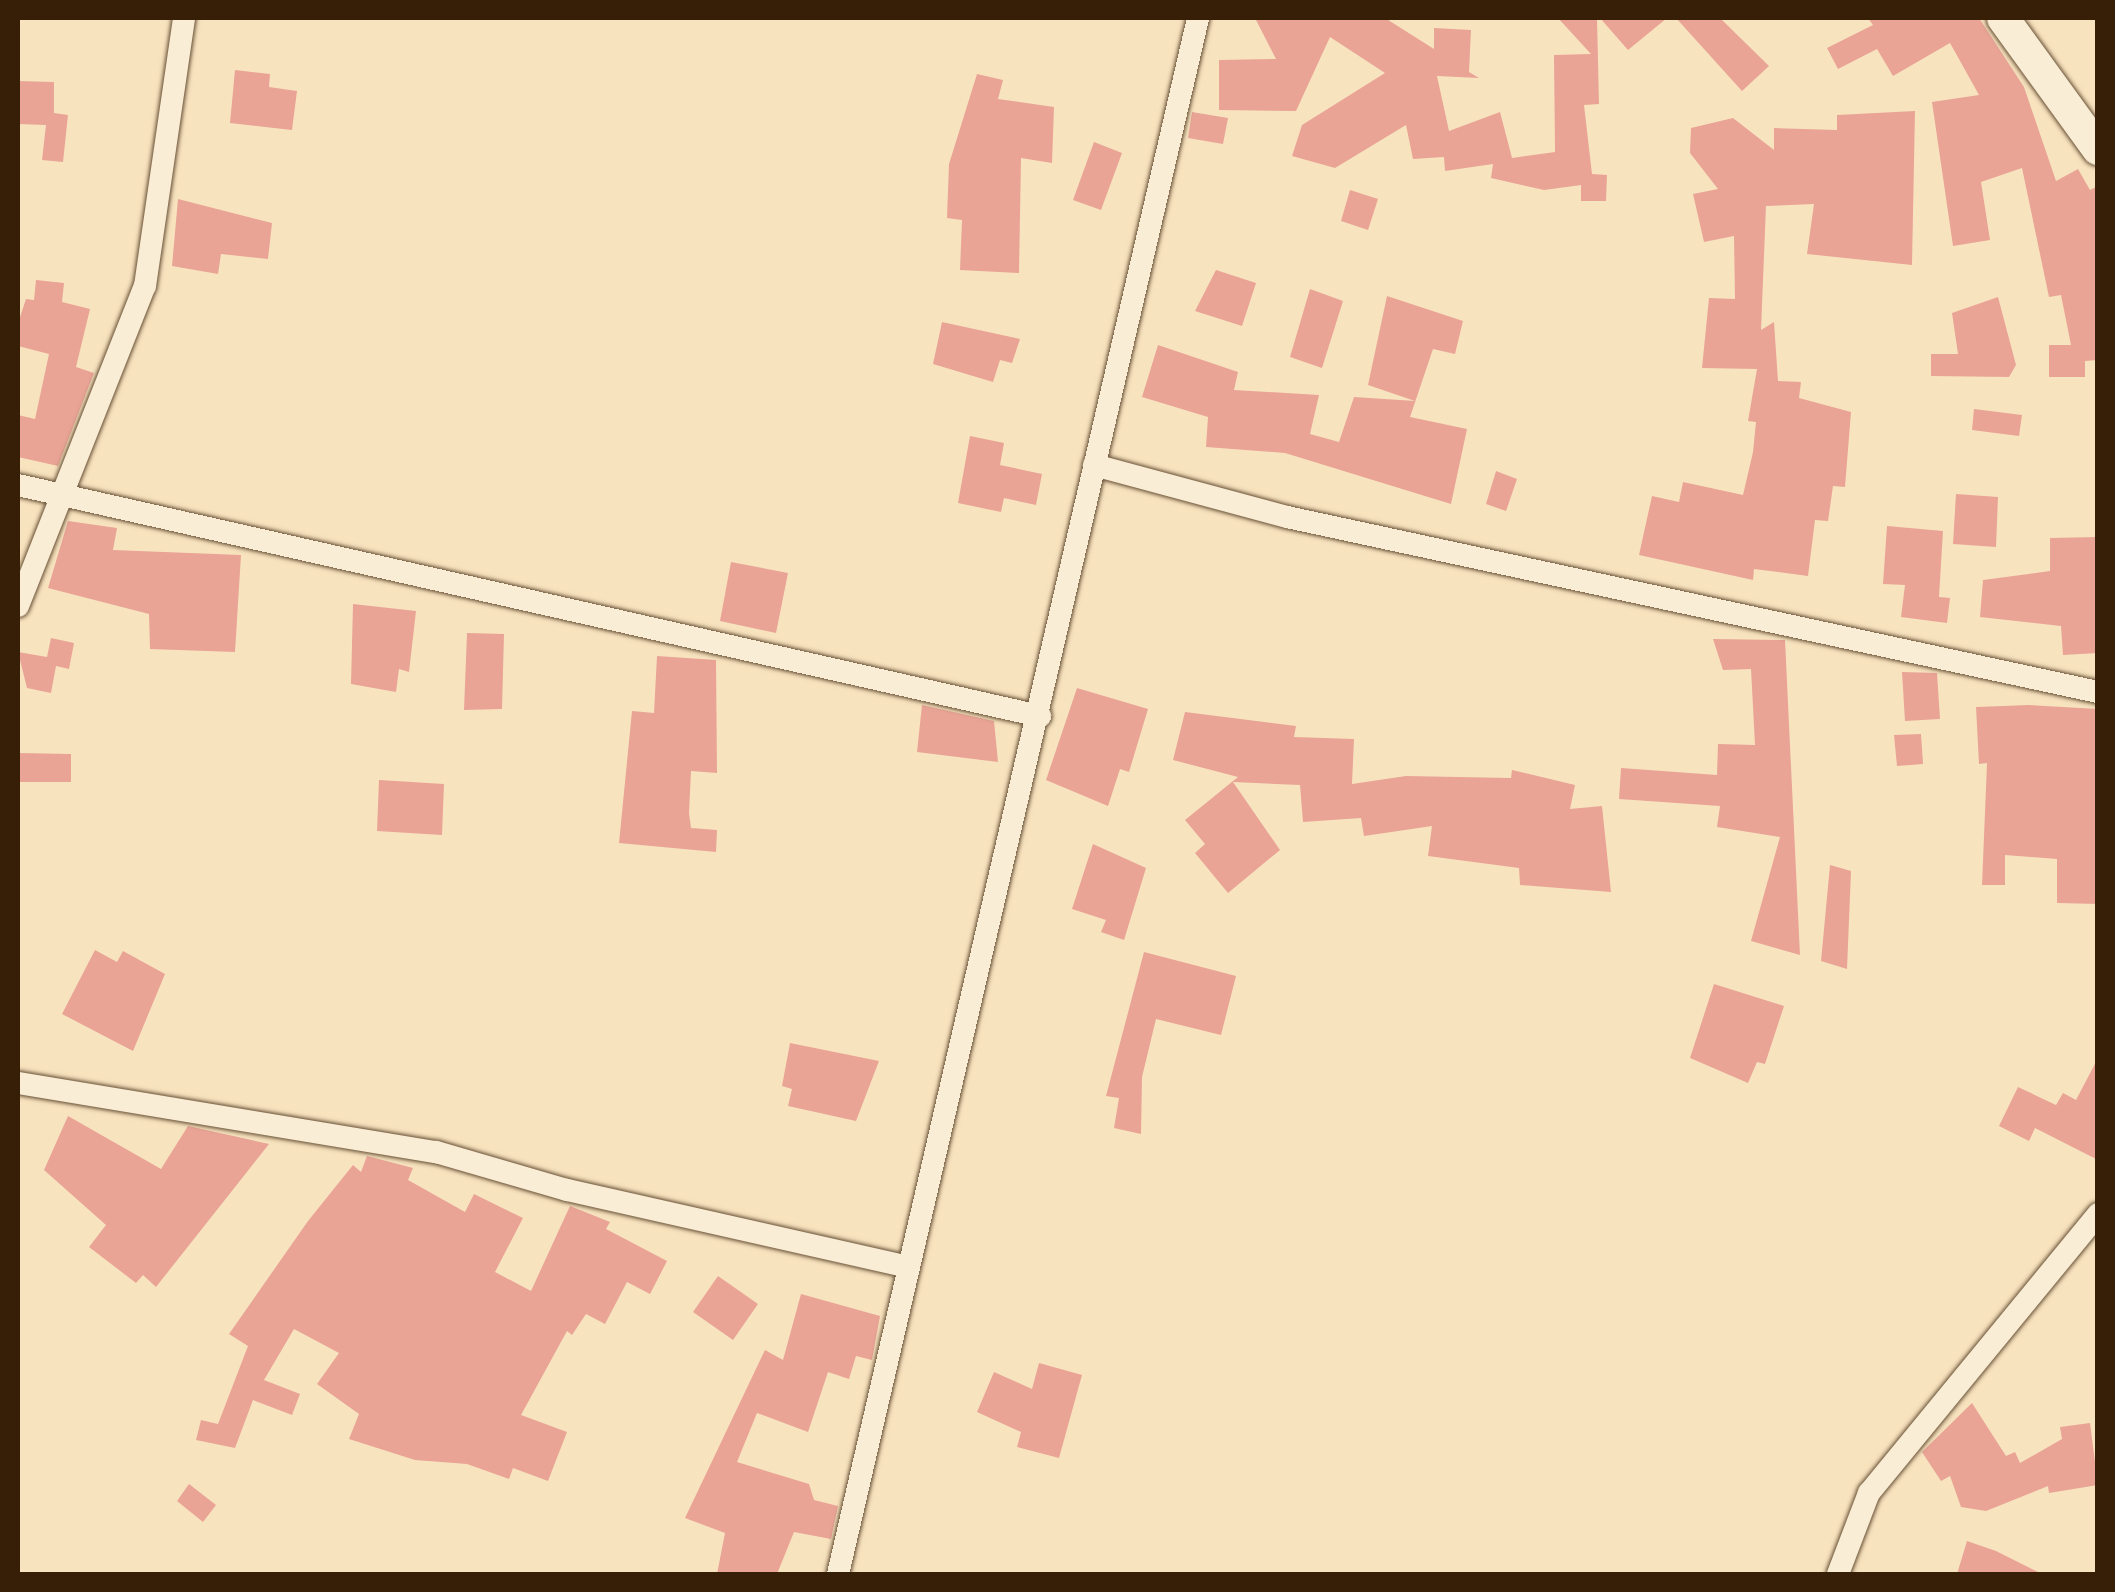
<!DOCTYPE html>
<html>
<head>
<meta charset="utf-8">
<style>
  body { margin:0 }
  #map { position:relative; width:2115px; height:1592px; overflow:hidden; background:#f8e3bf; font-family:"Sorts Mill Goudy",serif }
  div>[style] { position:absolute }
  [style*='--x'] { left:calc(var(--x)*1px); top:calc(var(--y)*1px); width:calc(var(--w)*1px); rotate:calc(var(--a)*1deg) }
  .building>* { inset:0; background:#e9a496 }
  .roads { filter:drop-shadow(0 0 2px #675035) drop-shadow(0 0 2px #675035) }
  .street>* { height:22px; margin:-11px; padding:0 11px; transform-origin:11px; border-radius:11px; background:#faedd5 }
  .secondary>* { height:32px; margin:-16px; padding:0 16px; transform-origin:16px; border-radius:16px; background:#faedd5 }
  span { translate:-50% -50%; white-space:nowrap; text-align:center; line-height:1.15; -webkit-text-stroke:8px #faedd5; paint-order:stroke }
  .frame { position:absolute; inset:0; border:20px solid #371f07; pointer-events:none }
</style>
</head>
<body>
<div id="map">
  <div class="building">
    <i style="clip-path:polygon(1255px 18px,1385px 18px,1434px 49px,1434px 28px,1471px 30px,1469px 72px,1479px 78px,1437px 76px,1449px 131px,1500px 112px,1512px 158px,1555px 152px,1554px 55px,1591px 54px,1558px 18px,1597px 18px,1599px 104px,1584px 105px,1592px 174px,1607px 175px,1606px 201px,1581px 201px,1581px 185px,1544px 190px,1491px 178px,1493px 164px,1445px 171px,1444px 157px,1413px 159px,1406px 125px,1335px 168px,1292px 156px,1302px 125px,1385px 73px,1330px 37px,1296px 111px,1219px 110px,1219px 60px,1276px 59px)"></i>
    <i style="clip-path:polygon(1600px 18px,1667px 18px,1628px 50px)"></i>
    <i style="clip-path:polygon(1676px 18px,1720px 18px,1769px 66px,1742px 91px)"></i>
    <i style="clip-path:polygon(1868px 18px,1979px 18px,2024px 87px,2056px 181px,2078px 169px,2090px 190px,2098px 186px,2098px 360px,2085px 361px,2085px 377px,2049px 377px,2049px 345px,2071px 345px,2061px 295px,2049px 297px,2022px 168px,1981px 182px,1990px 240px,1953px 246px,1932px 102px,1979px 95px,1950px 43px,1893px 76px,1877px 49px,1838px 69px,1827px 48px,1873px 25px)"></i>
    <i style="clip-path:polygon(235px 70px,270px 74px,269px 87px,297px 91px,292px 130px,230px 123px)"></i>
    <i style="clip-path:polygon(977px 74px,1003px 80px,998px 99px,1054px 107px,1052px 163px,1021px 158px,1019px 273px,960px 270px,962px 220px,947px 218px,949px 164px)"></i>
    <i style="clip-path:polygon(18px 81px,54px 82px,54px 113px,68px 115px,63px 162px,42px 160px,46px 125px,18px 124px)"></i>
    <i style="clip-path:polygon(1915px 111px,1912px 265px,1807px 254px,1814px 204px,1766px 206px,1761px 330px,1774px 322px,1778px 381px,1801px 382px,1799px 398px,1851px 412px,1845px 487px,1833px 486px,1828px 521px,1815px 520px,1808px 576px,1754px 569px,1753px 580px,1639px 555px,1652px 496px,1679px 502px,1683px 482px,1743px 495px,1753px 452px,1756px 422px,1748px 421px,1757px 369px,1702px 368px,1709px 298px,1735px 299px,1734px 236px,1704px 242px,1693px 194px,1718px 189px,1690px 153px,1691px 128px,1733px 118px,1774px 150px,1774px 128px,1837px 130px,1837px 115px)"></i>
    <i style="clip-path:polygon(1192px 112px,1228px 118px,1223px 144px,1188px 138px)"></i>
    <i style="clip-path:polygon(1094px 142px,1122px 153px,1101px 210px,1073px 200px)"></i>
    <i style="clip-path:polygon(1350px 190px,1378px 199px,1368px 230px,1341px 221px)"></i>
    <i style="clip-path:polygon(178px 199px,272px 223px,268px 259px,221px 254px,218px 274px,172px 266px)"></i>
    <i style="clip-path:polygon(1216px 270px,1256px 283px,1242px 326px,1195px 311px)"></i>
    <i style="clip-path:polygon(36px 280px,64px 283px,62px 302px,90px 309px,76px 367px,94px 373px,58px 466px,18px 457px,18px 415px,35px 419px,49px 354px,18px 346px,18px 323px,26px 299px,34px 300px)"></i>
    <i style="clip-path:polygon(1310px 289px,1343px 301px,1322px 368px,1290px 357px)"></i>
    <i style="clip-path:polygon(1387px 296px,1463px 321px,1455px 354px,1433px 349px,1410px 417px,1467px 429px,1451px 504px,1285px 453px,1206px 447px,1208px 417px,1142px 397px,1158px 345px,1238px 372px,1234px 390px,1319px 395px,1310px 434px,1339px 442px,1354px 397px,1415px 401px,1368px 385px)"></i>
    <i style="clip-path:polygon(1998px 297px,2016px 365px,2009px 377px,1931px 376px,1931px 354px,1958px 354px,1952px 313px)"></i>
    <i style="clip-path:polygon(942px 322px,1020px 339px,1012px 363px,1000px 360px,993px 382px,933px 364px)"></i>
    <i style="clip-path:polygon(1974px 409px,2022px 415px,2019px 436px,1972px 430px)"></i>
    <i style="clip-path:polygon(970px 436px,1004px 443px,1000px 465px,1042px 474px,1036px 505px,1004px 498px,1001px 512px,958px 503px)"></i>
    <i style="clip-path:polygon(1496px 471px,1517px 479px,1506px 511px,1486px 504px)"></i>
    <i style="clip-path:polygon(1956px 494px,1998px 497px,1996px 547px,1953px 544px)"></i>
    <i style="clip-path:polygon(68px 521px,117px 528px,113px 550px,241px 555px,235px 652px,150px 649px,149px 614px,48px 588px)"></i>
    <i style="clip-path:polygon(1887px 526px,1943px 531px,1939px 597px,1950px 598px,1947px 623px,1901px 617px,1905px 585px,1883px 584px)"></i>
    <i style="clip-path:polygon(2098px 537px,2098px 653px,2063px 655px,2061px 626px,1980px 617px,1983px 580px,2050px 571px,2050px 538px)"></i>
    <i style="clip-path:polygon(731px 562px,788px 573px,776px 633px,720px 621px)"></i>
    <i style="clip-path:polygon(353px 604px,416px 611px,409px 672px,399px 669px,396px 692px,351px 684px)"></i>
    <i style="clip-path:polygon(467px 633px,504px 634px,502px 709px,464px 710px)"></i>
    <i style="clip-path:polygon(51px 638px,74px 643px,69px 669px,56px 666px,51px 693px,27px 688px,18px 652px,47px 657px)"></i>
    <i style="clip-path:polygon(1713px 639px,1785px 640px,1800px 955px,1751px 941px,1780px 837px,1717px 827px,1720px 806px,1619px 799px,1621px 768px,1717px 775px,1718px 744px,1755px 745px,1751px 669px,1723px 670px)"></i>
    <i style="clip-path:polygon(657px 656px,716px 660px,717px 773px,691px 771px,689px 813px,691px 828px,717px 830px,716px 852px,619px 843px,632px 711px,654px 713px)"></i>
    <i style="clip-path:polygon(1902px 672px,1937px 673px,1940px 719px,1905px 721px)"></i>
    <i style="clip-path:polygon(1077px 688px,1148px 709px,1129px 772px,1120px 769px,1108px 806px,1046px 780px)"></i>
    <i style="clip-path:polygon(922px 705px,994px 721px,998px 762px,917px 752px)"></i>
    <i style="clip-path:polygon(2029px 705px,2098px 709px,2098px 904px,2057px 903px,2057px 859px,2005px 855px,2005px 885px,1982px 885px,1987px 763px,1979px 764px,1976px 707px)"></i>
    <i style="clip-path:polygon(1185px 712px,1296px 726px,1294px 737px,1354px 739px,1352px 784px,1406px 776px,1511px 778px,1512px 770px,1575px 785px,1570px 809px,1602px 806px,1611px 892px,1520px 885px,1519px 868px,1428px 856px,1432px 826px,1364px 836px,1361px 818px,1303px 822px,1300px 785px,1233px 782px,1280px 850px,1228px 893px,1195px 853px,1205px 844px,1185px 820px,1238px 777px,1173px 760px)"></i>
    <i style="clip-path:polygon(1921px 734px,1923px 764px,1897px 766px,1894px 735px)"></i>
    <i style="clip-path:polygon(18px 753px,71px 754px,71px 782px,18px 782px)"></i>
    <i style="clip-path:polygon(379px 780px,444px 784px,442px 835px,377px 831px)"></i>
    <i style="clip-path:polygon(1093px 844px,1146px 868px,1124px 940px,1101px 932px,1106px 920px,1072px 909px)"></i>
    <i style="clip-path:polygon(1830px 865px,1851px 871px,1847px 969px,1821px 961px)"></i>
    <i style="clip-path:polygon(95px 950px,117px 962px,123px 951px,165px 974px,133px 1051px,62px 1014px)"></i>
    <i style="clip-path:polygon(1144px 952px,1236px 976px,1221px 1035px,1156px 1019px,1142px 1077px,1141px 1134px,1114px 1128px,1119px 1098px,1106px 1096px)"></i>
    <i style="clip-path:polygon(1714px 984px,1784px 1006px,1765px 1064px,1757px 1062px,1748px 1083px,1690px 1058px)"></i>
    <i style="clip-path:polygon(790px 1043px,879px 1061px,856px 1121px,788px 1106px,792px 1089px,782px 1086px)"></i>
    <i style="clip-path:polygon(2098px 1058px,2098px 1160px,2035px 1128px,2029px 1141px,1999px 1126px,2018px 1087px,2056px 1105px,2063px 1093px,2076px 1100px)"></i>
    <i style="clip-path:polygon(68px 1116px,161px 1169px,188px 1126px,269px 1144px,156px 1287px,143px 1275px,136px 1283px,89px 1247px,106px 1225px,44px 1170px)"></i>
    <i style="clip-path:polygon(367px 1156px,413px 1168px,408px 1180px,465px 1212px,474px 1194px,523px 1218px,495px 1272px,531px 1291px,570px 1206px,610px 1222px,606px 1229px,667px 1261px,650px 1294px,627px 1282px,605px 1324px,586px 1314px,572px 1335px,567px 1331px,521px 1415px,567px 1432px,548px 1481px,513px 1468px,509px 1479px,467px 1464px,415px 1460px,349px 1439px,359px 1414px,317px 1384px,339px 1353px,294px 1329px,264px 1380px,300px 1394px,292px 1415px,253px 1400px,235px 1448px,196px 1440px,201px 1420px,218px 1424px,248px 1346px,229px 1334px,308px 1221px,353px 1165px,361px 1172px)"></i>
    <i style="clip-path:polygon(718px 1276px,758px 1304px,733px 1340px,693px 1312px)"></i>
    <i style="clip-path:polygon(801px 1294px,880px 1316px,872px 1360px,856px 1356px,849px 1379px,828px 1372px,808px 1432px,757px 1413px,737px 1462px,809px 1484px,814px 1500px,838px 1506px,831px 1539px,794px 1532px,777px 1574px,717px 1574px,725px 1533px,685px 1518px,765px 1350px,783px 1360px)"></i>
    <i style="clip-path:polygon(1039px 1363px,1082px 1375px,1059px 1458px,1017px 1447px,1021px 1432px,977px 1412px,994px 1372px,1032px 1389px)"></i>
    <i style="clip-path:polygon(1972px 1403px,2006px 1456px,2015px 1452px,2020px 1463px,2062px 1439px,2060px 1427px,2090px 1423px,2098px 1485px,2049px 1493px,2048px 1486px,1986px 1511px,1961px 1507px,1950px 1476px,1941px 1481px,1922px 1452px)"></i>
    <i style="clip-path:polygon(189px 1484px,216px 1505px,203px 1522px,177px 1501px)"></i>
    <i style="clip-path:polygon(1967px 1541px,1996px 1551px,2042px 1574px,1957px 1574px)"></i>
  </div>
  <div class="roads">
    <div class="street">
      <i style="--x:1094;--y:465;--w:200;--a:15.1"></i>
      <i style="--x:1287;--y:517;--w:830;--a:12.18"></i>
      <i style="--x:18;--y:485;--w:1048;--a:12.74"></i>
      <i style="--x:18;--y:606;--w:344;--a:-68.4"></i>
      <i style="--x:145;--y:286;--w:271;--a:-81.7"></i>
      <i style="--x:18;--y:1083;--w:424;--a:9.4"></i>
      <i style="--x:436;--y:1152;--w:136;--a:16.2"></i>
      <i style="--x:567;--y:1190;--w:345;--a:12.7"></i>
      <i style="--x:838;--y:1574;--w:1597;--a:-76.97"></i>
      <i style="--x:1838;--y:1574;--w:87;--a:-69.1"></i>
      <i style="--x:1869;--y:1493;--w:361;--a:-50.6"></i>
    </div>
    <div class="secondary">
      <i style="--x:2003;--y:18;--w:162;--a:54.1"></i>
    </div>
  </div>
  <div class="frame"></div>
</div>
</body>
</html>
